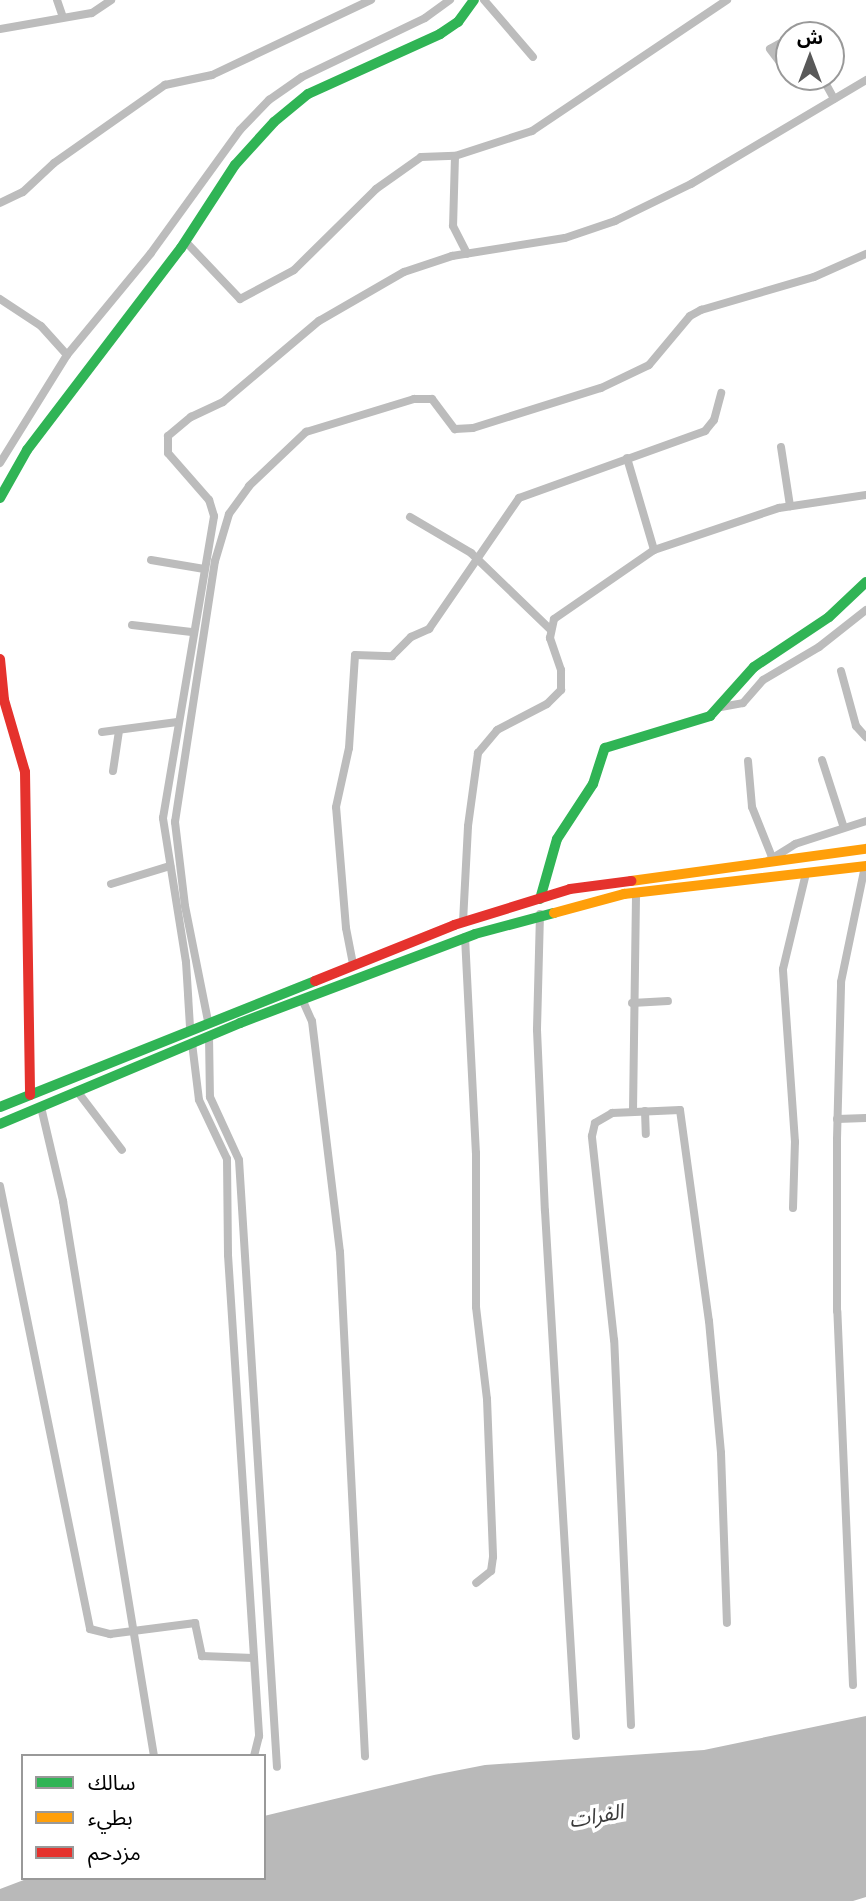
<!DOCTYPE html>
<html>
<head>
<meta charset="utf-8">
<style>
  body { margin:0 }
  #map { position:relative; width:866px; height:1901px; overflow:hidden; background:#fff; font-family:Quicksand,"Noto Sans Arabic",sans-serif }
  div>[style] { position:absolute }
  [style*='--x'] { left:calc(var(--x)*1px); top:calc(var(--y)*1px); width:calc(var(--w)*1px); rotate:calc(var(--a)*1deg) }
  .water>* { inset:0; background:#b9b9b9 }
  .street>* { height:8px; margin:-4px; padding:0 4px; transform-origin:4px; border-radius:4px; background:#bcbcbc }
  .fast>* { height:10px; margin:-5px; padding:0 5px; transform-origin:5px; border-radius:5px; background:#30b455 }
  .slow>* { height:10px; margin:-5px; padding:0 5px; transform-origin:5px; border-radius:5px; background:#ff9f0a }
  .jam>* { height:10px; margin:-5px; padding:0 5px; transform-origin:5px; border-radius:5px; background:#e5322d }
  span { translate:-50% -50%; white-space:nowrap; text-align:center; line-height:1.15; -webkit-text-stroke:7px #fff; paint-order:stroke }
  .water-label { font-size:21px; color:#3c3c3c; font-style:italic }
  .legend { position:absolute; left:21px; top:1754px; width:245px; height:126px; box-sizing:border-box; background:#fff; border:2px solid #999; margin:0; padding:9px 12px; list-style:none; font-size:21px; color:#000 }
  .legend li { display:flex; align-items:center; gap:14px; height:35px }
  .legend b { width:35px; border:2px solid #999 }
  .north { position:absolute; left:775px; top:21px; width:70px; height:70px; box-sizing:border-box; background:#fff; border:2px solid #999; border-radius:50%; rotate:0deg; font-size:19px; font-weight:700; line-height:28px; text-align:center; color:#000 }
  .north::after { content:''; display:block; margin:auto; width:24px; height:32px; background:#595959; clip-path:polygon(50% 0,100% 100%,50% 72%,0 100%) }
</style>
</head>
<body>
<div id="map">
  <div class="water">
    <i style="clip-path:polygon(866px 1716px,866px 1897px,853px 1901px,0 1901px,0 1889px,29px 1878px,264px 1878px,264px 1816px,434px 1775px,485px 1765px,704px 1750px)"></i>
  </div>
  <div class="street">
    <i style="--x:57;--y:0;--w:18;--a:71"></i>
    <i style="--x:484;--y:0;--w:75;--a:49.3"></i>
    <i style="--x:0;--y:29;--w:93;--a:-9.9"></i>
    <i style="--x:92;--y:13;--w:23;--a:-34"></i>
    <i style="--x:786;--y:40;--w:18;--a:151"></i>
    <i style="--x:770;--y:49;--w:31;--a:53"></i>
    <i style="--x:822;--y:77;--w:25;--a:61"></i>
    <i style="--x:455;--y:156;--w:70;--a:91.6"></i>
    <i style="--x:453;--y:226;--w:31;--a:63"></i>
    <i style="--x:0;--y:203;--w:25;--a:-26"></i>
    <i style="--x:23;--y:192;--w:42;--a:-43.1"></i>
    <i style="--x:54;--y:163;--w:136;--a:-35.1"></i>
    <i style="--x:165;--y:85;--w:48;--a:-12"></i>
    <i style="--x:212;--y:75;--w:176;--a:-25.3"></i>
    <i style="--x:185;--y:241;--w:80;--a:46.5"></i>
    <i style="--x:240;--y:299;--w:61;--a:-28.2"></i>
    <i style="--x:294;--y:270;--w:115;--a:-44.6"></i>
    <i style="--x:376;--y:189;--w:55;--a:-35.4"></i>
    <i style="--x:421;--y:157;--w:34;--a:-2"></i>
    <i style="--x:455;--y:156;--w:81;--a:-18"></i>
    <i style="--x:532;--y:131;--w:235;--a:-33.9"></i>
    <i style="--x:0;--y:299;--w:49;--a:33.4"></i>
    <i style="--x:41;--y:326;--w:39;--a:48"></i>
    <i style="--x:781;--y:447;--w:60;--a:81.3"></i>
    <i style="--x:627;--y:458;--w:96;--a:73.6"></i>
    <i style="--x:0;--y:463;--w:127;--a:-58.2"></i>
    <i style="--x:67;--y:355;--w:132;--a:-50.5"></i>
    <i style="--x:151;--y:253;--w:152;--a:-54.1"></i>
    <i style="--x:240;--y:130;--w:42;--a:-46"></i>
    <i style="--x:269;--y:100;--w:40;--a:-34.9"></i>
    <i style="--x:302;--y:77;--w:136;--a:-25.6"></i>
    <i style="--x:425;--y:18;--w:31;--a:-36"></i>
    <i style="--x:410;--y:517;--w:71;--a:30.5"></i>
    <i style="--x:471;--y:553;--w:110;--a:43.9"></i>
    <i style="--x:151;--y:560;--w:54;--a:9.6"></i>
    <i style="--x:132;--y:625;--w:60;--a:6.7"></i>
    <i style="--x:841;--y:671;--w:57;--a:74.7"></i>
    <i style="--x:856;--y:726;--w:15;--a:48"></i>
    <i style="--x:721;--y:707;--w:22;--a:-10"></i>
    <i style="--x:743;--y:703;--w:30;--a:-49"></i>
    <i style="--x:763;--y:680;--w:65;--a:-30.5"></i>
    <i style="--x:819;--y:647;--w:60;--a:-38.2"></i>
    <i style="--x:102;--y:732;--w:76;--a:-7.6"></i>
    <i style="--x:822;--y:760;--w:71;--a:72.1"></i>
    <i style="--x:748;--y:761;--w:46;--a:85"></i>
    <i style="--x:752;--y:807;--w:54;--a:68.2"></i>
    <i style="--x:113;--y:771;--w:40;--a:-81.5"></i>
    <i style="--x:768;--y:861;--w:32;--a:-32"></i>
    <i style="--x:795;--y:844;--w:75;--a:-17.9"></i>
    <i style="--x:111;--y:884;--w:62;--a:-17"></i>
    <i style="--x:540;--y:914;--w:116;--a:91.5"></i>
    <i style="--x:537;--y:1030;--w:181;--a:87.5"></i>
    <i style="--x:545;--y:1211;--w:526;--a:86.62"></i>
    <i style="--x:463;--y:922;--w:96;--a:-87"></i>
    <i style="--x:468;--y:826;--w:74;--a:-82.2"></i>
    <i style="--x:478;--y:753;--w:30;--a:-50"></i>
    <i style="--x:497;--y:730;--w:56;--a:-27.5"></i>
    <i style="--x:547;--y:704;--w:20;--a:-45"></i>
    <i style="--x:561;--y:690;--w:20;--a:-90"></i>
    <i style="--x:561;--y:670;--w:34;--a:-109"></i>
    <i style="--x:550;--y:638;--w:19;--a:-78"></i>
    <i style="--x:554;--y:619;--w:121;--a:-34.6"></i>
    <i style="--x:654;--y:550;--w:132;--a:-18.6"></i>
    <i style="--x:779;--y:508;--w:88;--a:-8.5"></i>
    <i style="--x:465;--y:937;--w:216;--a:87.1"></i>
    <i style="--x:476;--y:1153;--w:154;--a:90"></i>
    <i style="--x:476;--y:1307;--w:93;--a:83.2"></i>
    <i style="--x:487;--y:1399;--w:158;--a:87.8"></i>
    <i style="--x:493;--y:1557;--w:14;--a:98"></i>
    <i style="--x:491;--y:1571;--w:19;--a:141"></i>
    <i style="--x:353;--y:964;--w:37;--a:-101"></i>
    <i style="--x:346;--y:928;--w:121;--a:-94.7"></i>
    <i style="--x:336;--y:807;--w:60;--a:-77.6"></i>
    <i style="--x:349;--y:748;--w:93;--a:-86.3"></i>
    <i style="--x:355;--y:655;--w:37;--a:2"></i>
    <i style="--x:392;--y:656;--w:27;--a:-45"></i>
    <i style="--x:411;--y:637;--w:20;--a:-24"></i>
    <i style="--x:429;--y:629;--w:159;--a:-55.5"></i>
    <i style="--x:519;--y:498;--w:198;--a:-19.8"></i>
    <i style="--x:705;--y:431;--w:14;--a:-51"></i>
    <i style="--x:714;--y:420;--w:28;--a:-75"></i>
    <i style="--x:302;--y:999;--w:24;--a:66"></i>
    <i style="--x:312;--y:1021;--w:233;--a:83.1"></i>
    <i style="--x:340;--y:1252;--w:505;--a:87.16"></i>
    <i style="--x:632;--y:1003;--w:36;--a:-3"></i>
    <i style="--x:208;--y:1021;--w:117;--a:-101.3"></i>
    <i style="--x:185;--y:906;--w:85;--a:-96.8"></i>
    <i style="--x:175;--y:822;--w:264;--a:-81.3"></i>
    <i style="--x:215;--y:561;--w:49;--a:-73.4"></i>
    <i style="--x:229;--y:514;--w:34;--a:-54"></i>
    <i style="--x:249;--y:486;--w:79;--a:-43.5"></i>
    <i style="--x:306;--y:432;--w:113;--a:-17"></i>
    <i style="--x:414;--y:399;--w:18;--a:0"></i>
    <i style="--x:432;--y:399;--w:38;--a:53"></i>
    <i style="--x:455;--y:429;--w:18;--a:-3"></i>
    <i style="--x:473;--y:428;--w:134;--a:-17.4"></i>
    <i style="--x:601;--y:388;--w:53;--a:-25.6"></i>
    <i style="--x:649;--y:365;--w:64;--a:-50.1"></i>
    <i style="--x:690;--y:316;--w:13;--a:-29"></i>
    <i style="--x:701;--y:310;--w:118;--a:-16.3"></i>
    <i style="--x:814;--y:277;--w:57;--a:-23.9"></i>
    <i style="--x:190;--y:1027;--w:65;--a:-93.5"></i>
    <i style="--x:186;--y:962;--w:146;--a:-99.1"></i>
    <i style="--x:163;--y:818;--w:306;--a:-80.4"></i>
    <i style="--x:214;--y:516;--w:17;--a:-107"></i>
    <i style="--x:209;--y:500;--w:62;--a:-131.1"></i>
    <i style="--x:168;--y:453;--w:17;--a:-90"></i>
    <i style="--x:168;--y:436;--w:30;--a:-40"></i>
    <i style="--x:191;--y:417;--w:35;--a:-25"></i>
    <i style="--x:223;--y:402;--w:126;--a:-40.2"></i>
    <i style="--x:319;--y:321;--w:98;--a:-30"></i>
    <i style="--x:404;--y:272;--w:51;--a:-18.4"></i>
    <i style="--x:452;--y:256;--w:114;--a:-9.1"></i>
    <i style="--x:565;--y:238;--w:53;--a:-18.8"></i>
    <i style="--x:615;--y:221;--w:85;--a:-26"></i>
    <i style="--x:691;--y:184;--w:204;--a:-30.7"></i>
    <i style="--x:209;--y:1036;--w:61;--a:89.1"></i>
    <i style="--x:210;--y:1097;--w:69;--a:65.3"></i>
    <i style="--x:239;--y:1160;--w:608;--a:86.42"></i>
    <i style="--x:192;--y:1043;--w:57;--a:83"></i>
    <i style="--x:199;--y:1100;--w:65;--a:64.6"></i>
    <i style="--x:227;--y:1159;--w:96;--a:89.4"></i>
    <i style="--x:228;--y:1255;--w:482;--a:86.3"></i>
    <i style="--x:259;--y:1736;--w:21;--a:104"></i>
    <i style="--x:77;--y:1091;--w:74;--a:52.7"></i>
    <i style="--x:41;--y:1107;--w:97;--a:76.8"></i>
    <i style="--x:63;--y:1201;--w:562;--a:80.69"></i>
    <i style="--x:633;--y:1111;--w:218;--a:-89.2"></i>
    <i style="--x:645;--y:1111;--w:23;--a:88"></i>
    <i style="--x:837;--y:1119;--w:29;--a:-2"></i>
    <i style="--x:0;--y:1186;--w:452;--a:78.5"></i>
    <i style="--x:90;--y:1629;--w:21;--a:14"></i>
    <i style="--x:110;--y:1634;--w:86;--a:-7.4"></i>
    <i style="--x:195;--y:1623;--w:34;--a:78"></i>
    <i style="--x:202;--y:1656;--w:51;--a:2.2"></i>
    <i style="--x:793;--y:1208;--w:66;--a:-88.3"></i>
    <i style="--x:795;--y:1142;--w:173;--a:-94"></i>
    <i style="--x:783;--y:969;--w:99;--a:-76.5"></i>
    <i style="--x:853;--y:1685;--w:374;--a:-92.4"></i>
    <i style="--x:837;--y:1311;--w:172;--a:-90"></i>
    <i style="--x:837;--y:1139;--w:157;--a:-88.5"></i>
    <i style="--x:841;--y:982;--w:118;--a:-78.3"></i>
    <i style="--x:631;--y:1725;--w:385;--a:-92.5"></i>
    <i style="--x:614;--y:1340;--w:205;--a:-96.2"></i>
    <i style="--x:592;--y:1136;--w:13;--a:-77"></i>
    <i style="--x:595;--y:1123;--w:20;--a:-30"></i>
    <i style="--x:612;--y:1113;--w:68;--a:-2.5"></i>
    <i style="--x:680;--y:1110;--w:213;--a:82.2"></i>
    <i style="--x:709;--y:1321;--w:133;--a:84.8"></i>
    <i style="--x:721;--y:1453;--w:170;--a:88"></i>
  </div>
  <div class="fast">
    <i style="--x:0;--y:498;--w:55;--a:-60.6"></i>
    <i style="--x:27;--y:450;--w:254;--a:-52.7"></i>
    <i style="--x:181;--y:248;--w:99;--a:-57"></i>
    <i style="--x:235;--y:165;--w:58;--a:-47.8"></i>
    <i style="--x:274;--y:122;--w:44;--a:-39.5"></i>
    <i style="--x:308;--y:94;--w:145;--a:-24.4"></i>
    <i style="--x:440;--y:34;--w:22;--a:-34"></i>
    <i style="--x:458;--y:22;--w:27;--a:-54"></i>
    <i style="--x:540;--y:899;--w:62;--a:-74.2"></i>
    <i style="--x:557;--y:839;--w:66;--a:-56.8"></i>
    <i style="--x:593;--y:784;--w:38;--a:-72"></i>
    <i style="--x:605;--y:748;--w:110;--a:-16.9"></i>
    <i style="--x:710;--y:716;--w:66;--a:-48.1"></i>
    <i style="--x:754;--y:667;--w:90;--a:-33.7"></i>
    <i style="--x:829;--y:617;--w:51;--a:-43.4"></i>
    <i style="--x:0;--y:1107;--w:339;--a:-21.8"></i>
    <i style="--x:0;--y:1124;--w:260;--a:-22.8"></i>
    <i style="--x:240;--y:1023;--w:251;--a:-20.7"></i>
    <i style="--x:475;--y:934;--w:82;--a:-14.9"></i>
  </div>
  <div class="slow">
    <i style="--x:631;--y:881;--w:237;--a:-7.8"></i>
    <i style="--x:554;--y:913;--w:73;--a:-15.2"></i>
    <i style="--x:624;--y:894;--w:244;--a:-6.6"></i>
  </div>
  <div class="jam">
    <i style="--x:0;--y:659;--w:41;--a:84.4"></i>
    <i style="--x:4;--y:700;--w:75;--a:73.7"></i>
    <i style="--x:25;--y:772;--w:323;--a:89.1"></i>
    <i style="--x:315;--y:981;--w:150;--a:-21.9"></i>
    <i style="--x:454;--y:925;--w:121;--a:-17.2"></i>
    <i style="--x:570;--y:889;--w:62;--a:-7.5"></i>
  </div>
  <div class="water-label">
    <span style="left:596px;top:1815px;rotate:-10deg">الفرات</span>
  </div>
  <ul class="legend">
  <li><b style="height:9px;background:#30b455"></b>سالك</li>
  <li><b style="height:9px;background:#ff9f0a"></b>بطيء</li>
  <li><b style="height:9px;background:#e5322d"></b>مزدحم</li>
  </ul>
  <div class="north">ش</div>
</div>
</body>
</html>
